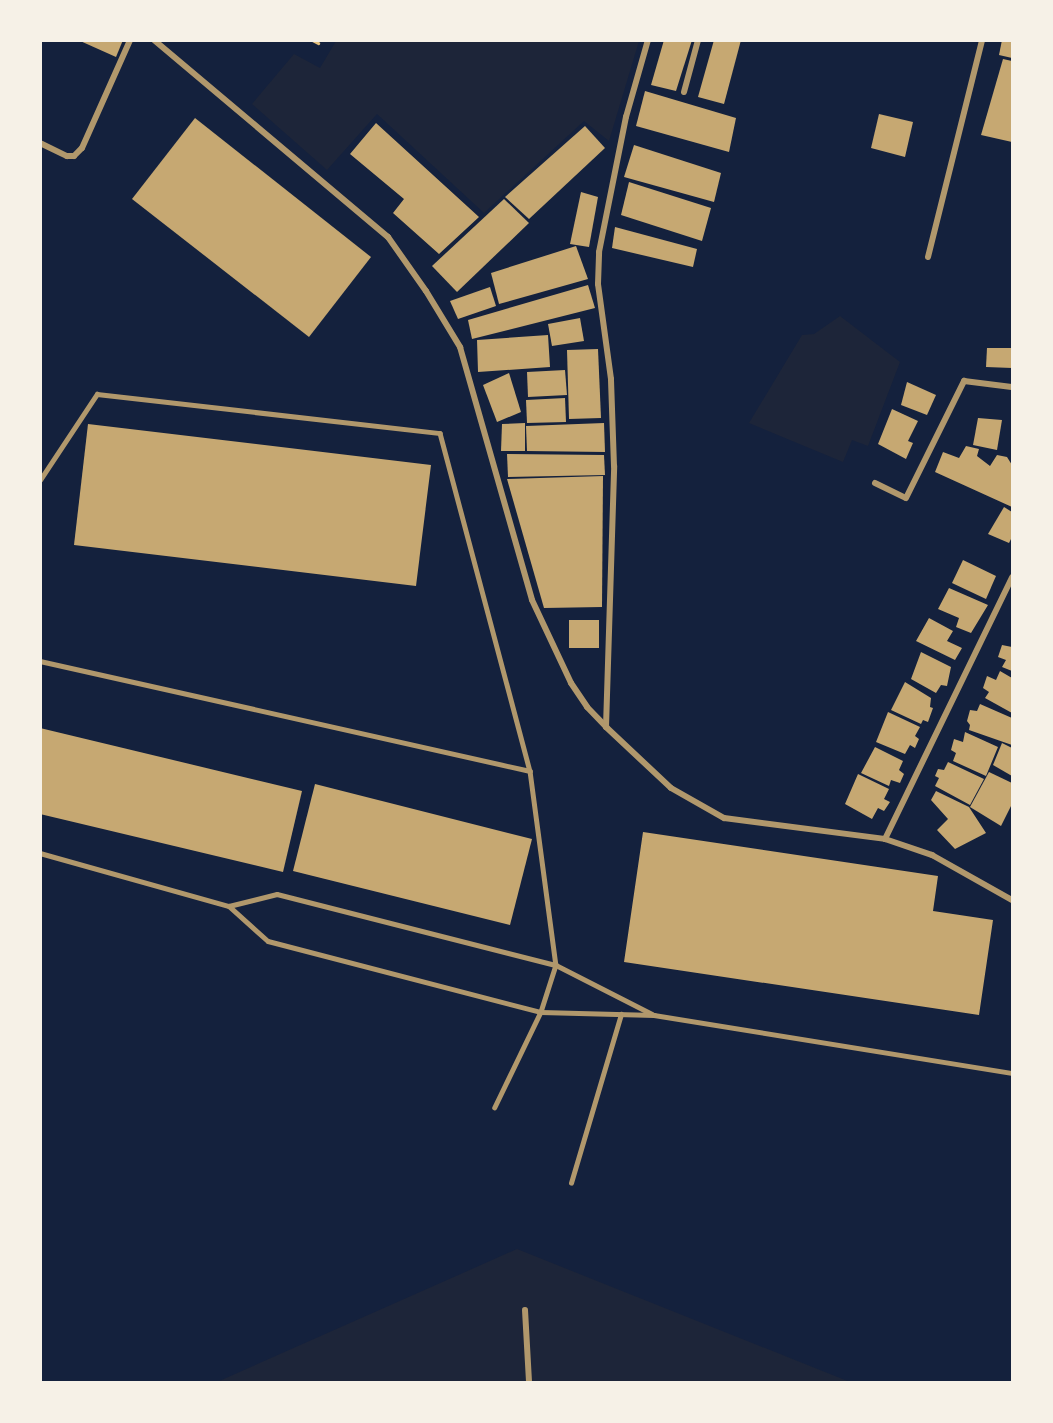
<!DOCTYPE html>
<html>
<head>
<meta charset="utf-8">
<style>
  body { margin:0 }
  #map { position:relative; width:1053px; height:1423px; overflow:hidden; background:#14213d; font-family:Overpass,sans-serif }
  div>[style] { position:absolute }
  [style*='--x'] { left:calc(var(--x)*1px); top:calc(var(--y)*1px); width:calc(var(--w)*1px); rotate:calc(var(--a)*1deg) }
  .green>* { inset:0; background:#1d2539 }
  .building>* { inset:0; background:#c6a872 }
  .path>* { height:3px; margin:-1.5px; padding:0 1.5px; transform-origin:1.5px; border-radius:1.5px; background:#e5c07b }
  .service>* { height:4.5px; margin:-2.25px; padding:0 2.25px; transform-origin:2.25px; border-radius:2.25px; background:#b1986c }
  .minor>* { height:6px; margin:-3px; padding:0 3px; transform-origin:3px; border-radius:3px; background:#b1986c }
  span { translate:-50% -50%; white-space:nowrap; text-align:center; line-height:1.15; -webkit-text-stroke:6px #f6f1e7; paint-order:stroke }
  .frame { position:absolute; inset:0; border:42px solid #f6f1e7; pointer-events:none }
</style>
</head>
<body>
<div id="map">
  <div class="green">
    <i style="clip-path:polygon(336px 41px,336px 40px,639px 41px,609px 141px,584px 121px,484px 213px,377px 114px,327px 170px,252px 104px,294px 54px,320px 68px)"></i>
    <i style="clip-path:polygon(840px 316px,900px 362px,868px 446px,852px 440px,843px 462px,749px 423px,802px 335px,814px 334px)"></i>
    <i style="clip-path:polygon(517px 1249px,850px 1382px,217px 1382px)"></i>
  </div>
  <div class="building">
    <i style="clip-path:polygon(78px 40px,123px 40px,116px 57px)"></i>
    <i style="clip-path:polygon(664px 40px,692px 40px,676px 91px,651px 85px)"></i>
    <i style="clip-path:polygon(714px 40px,741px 40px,724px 104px,698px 97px)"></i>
    <i style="clip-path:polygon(1002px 40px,1012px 40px,1012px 58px,999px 55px)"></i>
    <i style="clip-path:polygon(1003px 59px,1012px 61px,1012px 142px,981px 135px)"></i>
    <i style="clip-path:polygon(645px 91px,736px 118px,729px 152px,636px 126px)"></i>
    <i style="clip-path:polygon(879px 114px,913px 122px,905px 157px,871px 148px)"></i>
    <i style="clip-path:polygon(195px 118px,371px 257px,309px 337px,132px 199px)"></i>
    <i style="clip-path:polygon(376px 123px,479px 217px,439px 254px,393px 213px,404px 199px,350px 154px)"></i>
    <i style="clip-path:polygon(585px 126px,605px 148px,529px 219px,505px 197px)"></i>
    <i style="clip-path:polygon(634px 145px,721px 173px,714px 202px,624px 177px)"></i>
    <i style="clip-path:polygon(629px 182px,711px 208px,702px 241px,621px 215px)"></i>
    <i style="clip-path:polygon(581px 192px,598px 197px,589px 247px,570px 244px)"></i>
    <i style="clip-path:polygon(504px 199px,529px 223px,457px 292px,432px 266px)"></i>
    <i style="clip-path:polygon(615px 227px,697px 249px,693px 267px,612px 248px)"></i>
    <i style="clip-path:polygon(576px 246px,588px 279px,499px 304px,491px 273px)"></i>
    <i style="clip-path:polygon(588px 285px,595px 308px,472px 339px,468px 320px)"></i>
    <i style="clip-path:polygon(490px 287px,496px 306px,458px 319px,450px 301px)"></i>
    <i style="clip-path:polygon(580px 318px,584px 341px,552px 346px,548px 324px)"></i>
    <i style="clip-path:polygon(548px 335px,550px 367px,478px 372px,477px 340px)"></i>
    <i style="clip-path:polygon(987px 348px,1012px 348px,1012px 368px,986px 367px)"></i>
    <i style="clip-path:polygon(598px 349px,601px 418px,569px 419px,567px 350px)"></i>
    <i style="clip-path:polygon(565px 370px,567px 395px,528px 397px,527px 372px)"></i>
    <i style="clip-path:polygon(509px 373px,521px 412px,497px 422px,483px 385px)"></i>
    <i style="clip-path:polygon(907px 382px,936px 395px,927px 415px,901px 405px)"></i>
    <i style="clip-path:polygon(565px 398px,566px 422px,527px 423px,526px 400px)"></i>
    <i style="clip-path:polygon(892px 409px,918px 421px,908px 441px,913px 443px,906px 459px,878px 444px)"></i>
    <i style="clip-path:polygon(978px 418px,1002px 420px,997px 450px,973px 445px)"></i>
    <i style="clip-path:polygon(525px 423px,525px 451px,501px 451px,502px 424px)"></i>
    <i style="clip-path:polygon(604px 423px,605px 452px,527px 451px,526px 426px)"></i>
    <i style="clip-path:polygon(88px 424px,431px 465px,416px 586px,74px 545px)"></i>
    <i style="clip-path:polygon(966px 446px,979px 449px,977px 456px,990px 466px,997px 455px,1007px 457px,1012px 465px,1012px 507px,935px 472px,943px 452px,959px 458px)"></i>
    <i style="clip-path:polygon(507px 454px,604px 455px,605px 475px,508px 477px)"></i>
    <i style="clip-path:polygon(603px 476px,602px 607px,544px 608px,507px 479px)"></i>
    <i style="clip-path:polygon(1004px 507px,1012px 512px,1012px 537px,1009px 543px,988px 534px)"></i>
    <i style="clip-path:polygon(963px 560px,996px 576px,986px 599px,952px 583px)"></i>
    <i style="clip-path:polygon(949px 588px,988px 605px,971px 633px,956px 627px,959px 618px,938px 609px)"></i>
    <i style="clip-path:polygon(929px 618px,953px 631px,947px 641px,962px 648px,955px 660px,916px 641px)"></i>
    <i style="clip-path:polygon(569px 620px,599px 620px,599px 648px,569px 648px)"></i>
    <i style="clip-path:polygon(1002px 645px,1012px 647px,1012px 671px,1002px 667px,1006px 660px,998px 657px)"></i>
    <i style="clip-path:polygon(921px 652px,951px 667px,947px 686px,941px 685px,936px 693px,911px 679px)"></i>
    <i style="clip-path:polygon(1000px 671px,1012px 678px,1012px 713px,985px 698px,989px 692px,983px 688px,987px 676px,996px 680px)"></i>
    <i style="clip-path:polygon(905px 682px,931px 698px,930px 707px,933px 708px,928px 722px,923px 720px,921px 724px,891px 710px)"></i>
    <i style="clip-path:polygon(980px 704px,1012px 718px,1012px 745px,969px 730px,970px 725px,967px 721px,970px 710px,977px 711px)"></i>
    <i style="clip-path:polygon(888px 712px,920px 727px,915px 736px,919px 739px,915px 748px,910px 745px,905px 754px,876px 742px)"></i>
    <i style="clip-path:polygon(40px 728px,302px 791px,283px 872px,40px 814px)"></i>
    <i style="clip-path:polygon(965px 732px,998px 747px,986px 776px,953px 761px,956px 753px,951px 750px,954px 739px,963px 742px)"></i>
    <i style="clip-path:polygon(1002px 743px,1012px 748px,1012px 776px,993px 765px)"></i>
    <i style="clip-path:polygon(875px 747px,903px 761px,899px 770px,904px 774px,900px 783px,891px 780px,889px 786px,861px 773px)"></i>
    <i style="clip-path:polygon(948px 762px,984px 779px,970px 805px,935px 786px,939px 778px,935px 776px,938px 769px,944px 770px)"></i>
    <i style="clip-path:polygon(989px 772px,1012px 783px,1012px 804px,1001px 826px,970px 807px)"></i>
    <i style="clip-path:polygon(858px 774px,889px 789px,884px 799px,890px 802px,884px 811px,878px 808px,872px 819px,845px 804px)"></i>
    <i style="clip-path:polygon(315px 784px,532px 839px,510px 925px,293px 871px)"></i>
    <i style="clip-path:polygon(936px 791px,969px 807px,986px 833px,955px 849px,937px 830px,948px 819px,931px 800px)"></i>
    <i style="clip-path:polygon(643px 832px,938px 876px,933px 911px,993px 920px,979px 1015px,624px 962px)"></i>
  </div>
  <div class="path">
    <i style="--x:312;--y:40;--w:7;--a:27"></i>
  </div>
  <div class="service">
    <i style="--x:40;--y:480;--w:103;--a:-56.5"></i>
    <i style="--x:97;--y:394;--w:345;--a:6.5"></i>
    <i style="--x:440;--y:433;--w:350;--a:75.1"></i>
    <i style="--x:40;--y:661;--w:502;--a:12.65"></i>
    <i style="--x:530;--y:771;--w:196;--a:82.4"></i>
    <i style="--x:556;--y:965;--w:49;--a:107.7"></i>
    <i style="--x:541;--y:1012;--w:106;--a:115.8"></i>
    <i style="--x:40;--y:853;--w:196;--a:15.7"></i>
    <i style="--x:229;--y:906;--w:52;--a:41.9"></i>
    <i style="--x:268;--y:941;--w:282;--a:14.6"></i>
    <i style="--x:541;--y:1012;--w:113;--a:1.5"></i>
    <i style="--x:654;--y:1015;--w:363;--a:9.2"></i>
    <i style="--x:229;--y:906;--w:49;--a:-14"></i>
    <i style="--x:277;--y:894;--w:288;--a:14.3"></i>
    <i style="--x:556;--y:965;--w:108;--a:27"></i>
    <i style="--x:571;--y:1183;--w:176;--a:-73.5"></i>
  </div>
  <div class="minor">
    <i style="--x:154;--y:40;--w:306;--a:40.1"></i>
    <i style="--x:388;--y:237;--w:66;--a:54.9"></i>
    <i style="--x:426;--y:291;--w:66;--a:58.7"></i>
    <i style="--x:460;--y:347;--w:263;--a:74.1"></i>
    <i style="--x:532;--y:600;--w:92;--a:64.8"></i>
    <i style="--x:571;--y:683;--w:29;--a:56"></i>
    <i style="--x:587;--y:707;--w:28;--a:46"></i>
    <i style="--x:606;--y:727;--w:89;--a:43.2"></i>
    <i style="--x:671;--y:788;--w:61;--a:29.5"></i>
    <i style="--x:724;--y:818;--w:162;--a:7.4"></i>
    <i style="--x:885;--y:839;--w:50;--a:18.8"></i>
    <i style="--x:932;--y:855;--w:92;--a:29.4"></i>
    <i style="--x:684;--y:92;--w:54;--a:-74.9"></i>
    <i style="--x:40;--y:143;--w:30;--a:26"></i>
    <i style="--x:67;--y:156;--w:7;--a:0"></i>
    <i style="--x:74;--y:156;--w:11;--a:-45"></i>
    <i style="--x:82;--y:148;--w:118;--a:-66"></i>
    <i style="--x:928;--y:257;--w:224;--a:-76"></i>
    <i style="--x:875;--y:483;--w:34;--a:26"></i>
    <i style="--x:906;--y:498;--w:131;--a:-63.6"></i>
    <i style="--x:964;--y:381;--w:48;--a:7.1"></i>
    <i style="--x:606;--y:727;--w:261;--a:-88.2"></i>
    <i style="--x:614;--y:466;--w:87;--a:-92"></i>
    <i style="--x:611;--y:379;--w:96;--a:-97.8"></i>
    <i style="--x:598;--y:284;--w:32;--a:-88"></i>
    <i style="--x:599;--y:252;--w:138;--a:-78.7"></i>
    <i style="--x:626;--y:117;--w:80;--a:-74.1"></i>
    <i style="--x:885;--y:839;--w:291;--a:-64.1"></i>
    <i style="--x:525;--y:1310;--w:72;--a:86.8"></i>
  </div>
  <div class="frame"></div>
</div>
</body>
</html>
